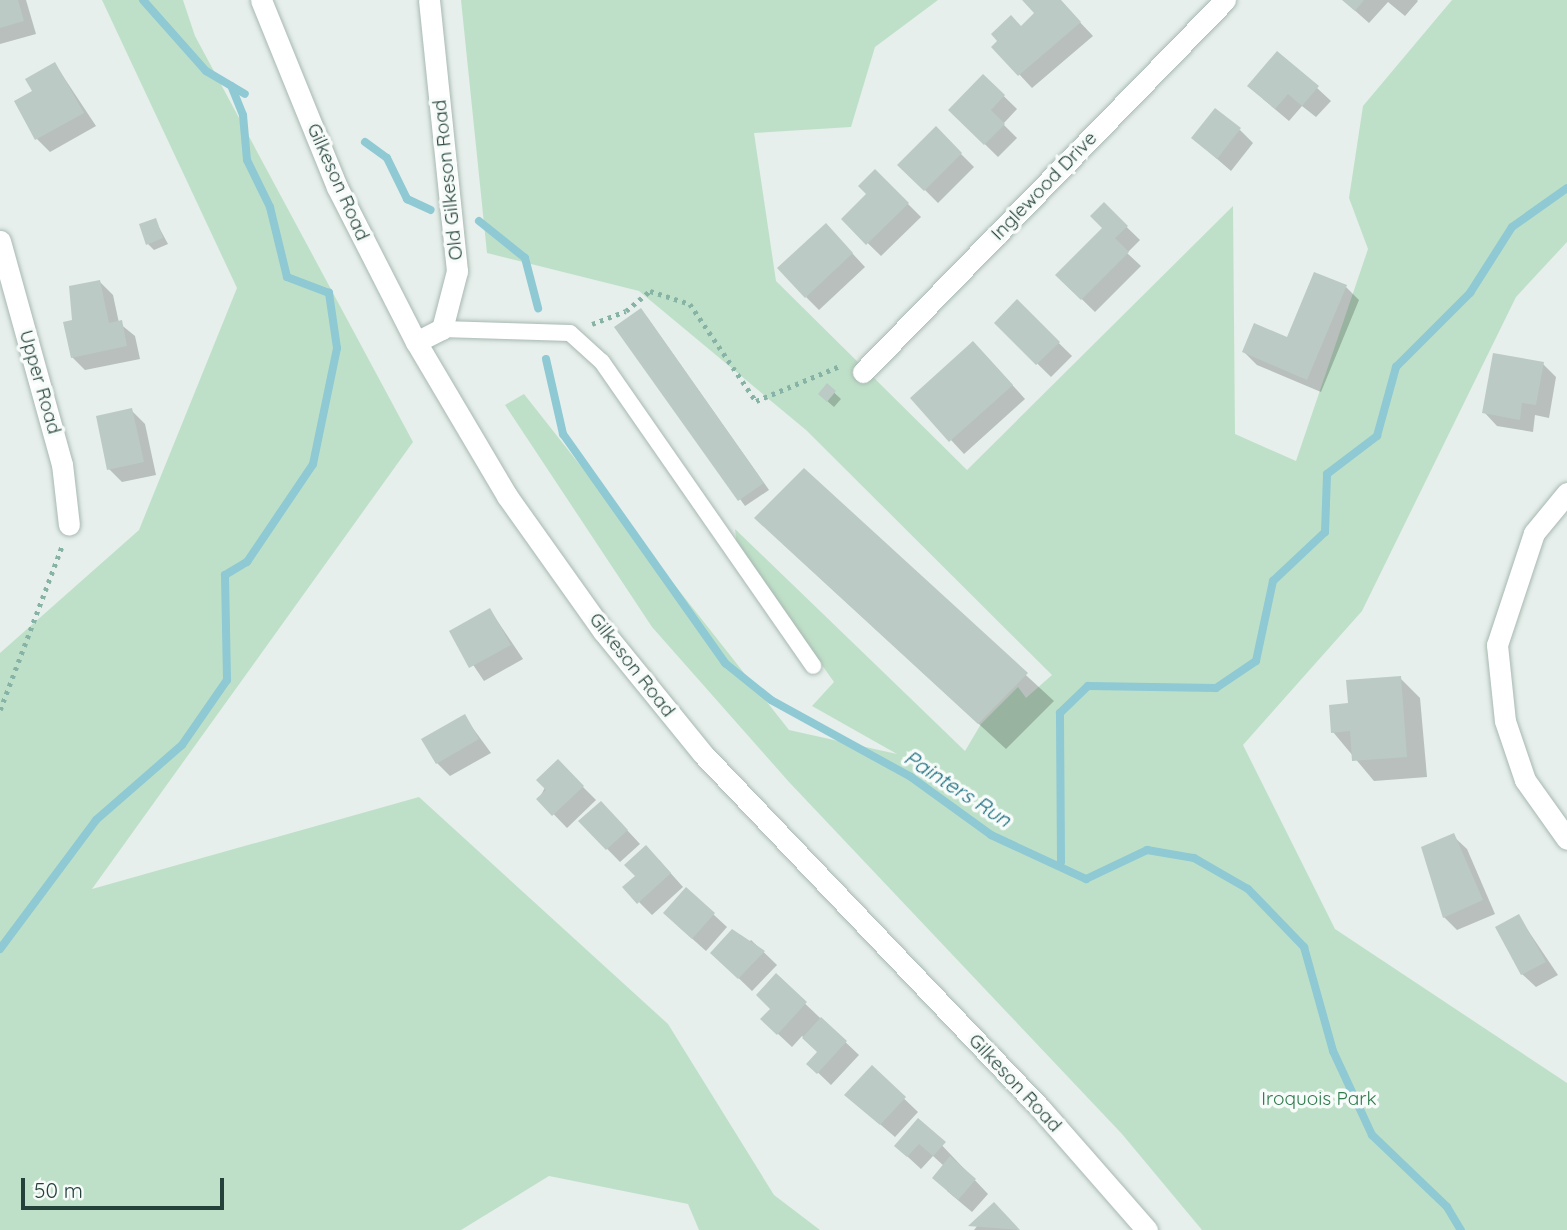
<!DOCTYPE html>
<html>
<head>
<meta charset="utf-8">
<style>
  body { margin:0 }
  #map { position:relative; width:1567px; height:1230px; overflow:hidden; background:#e6efeb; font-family:Quicksand,sans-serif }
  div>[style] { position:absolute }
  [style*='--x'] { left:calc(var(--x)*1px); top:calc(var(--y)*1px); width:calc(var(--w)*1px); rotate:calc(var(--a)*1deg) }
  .green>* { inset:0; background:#bfe0c8 }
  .shadow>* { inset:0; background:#0003 }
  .stream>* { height:8px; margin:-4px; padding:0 4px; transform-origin:4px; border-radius:4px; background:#8ec9d4 }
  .building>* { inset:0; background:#bbcac4 }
  .path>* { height:4.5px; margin-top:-2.25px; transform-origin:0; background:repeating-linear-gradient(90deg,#86b3a5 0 3.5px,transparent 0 8.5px) }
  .roads { filter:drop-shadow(0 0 2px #a8b8b2) drop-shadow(0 0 2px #a8b8b2) }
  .service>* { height:16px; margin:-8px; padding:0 8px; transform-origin:8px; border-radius:8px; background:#fff }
  .minor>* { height:21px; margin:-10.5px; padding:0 10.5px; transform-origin:10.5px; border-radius:10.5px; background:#fff }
  .tertiary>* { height:21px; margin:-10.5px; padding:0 10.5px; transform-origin:10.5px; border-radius:10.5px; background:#fff }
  span { translate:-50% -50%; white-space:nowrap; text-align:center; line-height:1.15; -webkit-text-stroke:7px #f7fbf9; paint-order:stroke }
  .street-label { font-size:19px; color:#24423a }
  .park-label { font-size:19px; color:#2d7a4b }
  .water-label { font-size:21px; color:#1c6f80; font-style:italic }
  .scale { position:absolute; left:21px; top:1178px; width:203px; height:32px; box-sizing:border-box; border:4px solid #24423a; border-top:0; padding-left:9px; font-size:21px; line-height:24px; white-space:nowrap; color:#24423a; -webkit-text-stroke:5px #f7fbf9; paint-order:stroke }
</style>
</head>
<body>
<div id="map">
  <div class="green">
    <i style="clip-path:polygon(102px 0,183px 0,195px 36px,413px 442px,92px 889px,419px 797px,668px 1024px,774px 1195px,820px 1230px,699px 1230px,688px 1204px,549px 1176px,461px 1230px,0 1230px,0 653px,139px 530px,237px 288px)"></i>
    <i style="clip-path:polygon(461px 0,938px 0,875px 47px,851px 127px,754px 133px,776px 281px,967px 470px,1233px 206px,1235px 434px,1296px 461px,1368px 249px,1349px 198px,1363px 106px,1452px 0,1567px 0,1567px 242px,1516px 297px,1362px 611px,1243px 745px,1335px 929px,1567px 1083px,1567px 1230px,1202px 1230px,1122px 1134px,789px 782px,652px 627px,505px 405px,524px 394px,789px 730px,897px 754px,812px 706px,834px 682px,737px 546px,735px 529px,965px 751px,981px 724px,1018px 687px,1026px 698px,1052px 675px,806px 430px,639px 291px,487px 253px)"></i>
  </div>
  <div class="shadow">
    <i style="clip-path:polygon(0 0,26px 0,36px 34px,0 44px)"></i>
    <i style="clip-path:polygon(1024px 0,1059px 0,1093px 36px,1032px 88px,1019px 74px,1021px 28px,1037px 13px)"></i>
    <i style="clip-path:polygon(1343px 0,1417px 0,1418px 1px,1405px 16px,1388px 2px,1369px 23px)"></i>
    <i style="clip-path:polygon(55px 64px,96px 126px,50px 152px,37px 139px)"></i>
    <i style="clip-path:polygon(983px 76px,1017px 109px,1003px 124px,1017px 138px,998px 157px,950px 110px)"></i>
    <i style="clip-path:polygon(1317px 88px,1331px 101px,1316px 117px,1302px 106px,1289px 121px,1263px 99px)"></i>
    <i style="clip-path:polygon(936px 129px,974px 167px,938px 203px,900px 165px)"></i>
    <i style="clip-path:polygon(1240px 130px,1253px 143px,1231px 171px,1193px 138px)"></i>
    <i style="clip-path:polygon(875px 171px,921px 217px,881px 256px,843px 219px,868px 194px)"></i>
    <i style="clip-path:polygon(1104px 205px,1140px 240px,1127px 253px,1141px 266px,1095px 312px,1057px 275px,1104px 228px)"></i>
    <i style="clip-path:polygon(155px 220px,168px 244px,154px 250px,148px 244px)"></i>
    <i style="clip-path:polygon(839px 239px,865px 267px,819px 310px,806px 297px)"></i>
    <i style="clip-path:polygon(100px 282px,113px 295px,119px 323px,135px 336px,140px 359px,85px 370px,72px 357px,74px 321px)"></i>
    <i style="clip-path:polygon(1346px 287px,1359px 300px,1321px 392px,1257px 365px,1244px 352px,1288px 339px)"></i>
    <i style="clip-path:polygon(1017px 302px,1072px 356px,1051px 377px,996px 323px)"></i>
    <i style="clip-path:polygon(647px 317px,769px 490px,745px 506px,617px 327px)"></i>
    <i style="clip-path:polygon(986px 356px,1025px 399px,964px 454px,951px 440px)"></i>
    <i style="clip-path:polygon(1543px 364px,1556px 377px,1549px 418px,1535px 415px,1533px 432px,1497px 426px,1484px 412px)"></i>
    <i style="clip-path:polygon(827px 386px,841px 399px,834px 407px,826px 400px)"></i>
    <i style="clip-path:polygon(131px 410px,145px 424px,156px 475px,122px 482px,109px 469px)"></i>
    <i style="clip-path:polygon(804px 470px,1054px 701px,1006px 749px,783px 544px)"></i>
    <i style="clip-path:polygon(490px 610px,523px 659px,484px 681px,451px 632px)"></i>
    <i style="clip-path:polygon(1400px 678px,1420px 698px,1427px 777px,1374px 781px,1333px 732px,1350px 705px)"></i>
    <i style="clip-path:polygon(464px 716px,491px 753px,450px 776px,437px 763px)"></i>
    <i style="clip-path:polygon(558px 762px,596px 800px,567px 828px,539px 799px)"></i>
    <i style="clip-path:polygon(614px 816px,640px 844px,620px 862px,581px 822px)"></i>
    <i style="clip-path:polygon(1453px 836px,1467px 849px,1495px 914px,1457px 930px,1444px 917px)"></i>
    <i style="clip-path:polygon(659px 860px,683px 887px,652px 915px,639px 902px)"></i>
    <i style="clip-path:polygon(686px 889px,727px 927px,706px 951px,678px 926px)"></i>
    <i style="clip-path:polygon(1519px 917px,1558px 975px,1536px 987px,1522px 974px)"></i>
    <i style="clip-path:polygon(751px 940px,777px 965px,752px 991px,726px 966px)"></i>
    <i style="clip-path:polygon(776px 976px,859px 1055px,831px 1085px,809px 1064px,819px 1053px,802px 1036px,792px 1047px,776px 1032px)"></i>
    <i style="clip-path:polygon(872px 1068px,918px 1112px,895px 1137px,846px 1095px)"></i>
    <i style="clip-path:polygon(918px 1120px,988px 1194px,972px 1212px,947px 1191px,944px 1166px,933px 1156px,921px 1169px,896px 1146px)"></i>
    <i style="clip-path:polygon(994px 1205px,1018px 1230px,974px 1230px)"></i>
  </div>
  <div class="stream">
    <i style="--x:143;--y:0;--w:95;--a:48.4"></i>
    <i style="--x:206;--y:71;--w:45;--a:30.5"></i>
    <i style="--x:365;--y:142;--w:27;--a:36"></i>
    <i style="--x:387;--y:158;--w:46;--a:64"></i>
    <i style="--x:407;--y:199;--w:26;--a:25"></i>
    <i style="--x:479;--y:221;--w:59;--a:38.8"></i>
    <i style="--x:525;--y:258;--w:52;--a:75.4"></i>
    <i style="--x:546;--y:359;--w:77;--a:77.2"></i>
    <i style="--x:563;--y:434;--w:281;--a:54.7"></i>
    <i style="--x:725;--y:663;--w:59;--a:38.8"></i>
    <i style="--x:771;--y:700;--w:160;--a:28.8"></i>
    <i style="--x:911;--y:777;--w:99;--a:35.9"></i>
    <i style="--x:991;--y:835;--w:105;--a:24.9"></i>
    <i style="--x:1086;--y:879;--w:68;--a:-25.4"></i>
    <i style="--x:1147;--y:850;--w:48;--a:9.7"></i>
    <i style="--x:1194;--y:858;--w:62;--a:29.9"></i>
    <i style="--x:1248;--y:889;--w:81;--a:46"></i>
    <i style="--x:1304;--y:947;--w:108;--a:74.4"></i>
    <i style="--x:1333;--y:1051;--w:93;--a:65.1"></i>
    <i style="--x:1372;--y:1135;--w:104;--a:43.8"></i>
    <i style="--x:1447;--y:1207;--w:27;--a:59"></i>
    <i style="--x:1061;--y:862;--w:149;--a:-90.4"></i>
    <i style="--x:1060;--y:713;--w:39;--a:-44"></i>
    <i style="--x:1088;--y:686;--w:128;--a:0.9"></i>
    <i style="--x:1216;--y:688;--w:48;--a:-34"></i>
    <i style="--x:1256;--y:661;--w:82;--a:-78"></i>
    <i style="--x:1273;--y:581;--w:71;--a:-43.3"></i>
    <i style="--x:1325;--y:532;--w:58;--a:-88"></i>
    <i style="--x:1327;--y:474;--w:63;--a:-37.2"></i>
    <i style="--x:1377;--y:436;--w:72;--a:-74.6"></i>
    <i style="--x:1396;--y:367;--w:105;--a:-45"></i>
    <i style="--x:1470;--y:293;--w:78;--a:-57.5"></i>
    <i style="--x:1512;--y:227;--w:67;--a:-35.3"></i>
    <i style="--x:0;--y:949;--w:161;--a:-53.3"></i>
    <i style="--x:96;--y:820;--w:114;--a:-41.1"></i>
    <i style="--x:182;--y:745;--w:79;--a:-55.3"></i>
    <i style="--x:227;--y:680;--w:105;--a:-91.1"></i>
    <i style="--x:225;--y:575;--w:26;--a:-31"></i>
    <i style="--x:247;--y:562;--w:118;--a:-56"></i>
    <i style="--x:313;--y:464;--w:118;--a:-78.3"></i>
    <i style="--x:337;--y:348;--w:56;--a:-98.3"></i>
    <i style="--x:329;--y:293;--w:45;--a:-159.1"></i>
    <i style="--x:287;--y:277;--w:72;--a:-103.7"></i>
    <i style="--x:270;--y:207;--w:52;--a:-116.1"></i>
    <i style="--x:247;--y:160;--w:45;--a:-95.1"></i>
    <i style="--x:243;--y:115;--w:31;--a:-112"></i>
  </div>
  <div class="building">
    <i style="clip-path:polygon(0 0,18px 0,24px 21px,0 28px)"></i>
    <i style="clip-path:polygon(1022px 0,1061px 0,1081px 22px,1018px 76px,991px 47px,997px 41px,991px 34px,1011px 15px,1021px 26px,1034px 13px)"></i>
    <i style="clip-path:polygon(1342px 0,1364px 0,1355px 11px)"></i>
    <i style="clip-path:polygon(1277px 51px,1319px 86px,1302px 106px,1288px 94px,1275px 109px,1247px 86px)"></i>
    <i style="clip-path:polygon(55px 62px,84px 113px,35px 140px,14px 101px,32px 91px,25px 79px)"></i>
    <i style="clip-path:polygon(983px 74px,1005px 95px,991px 110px,1005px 124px,984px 145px,948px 110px)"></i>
    <i style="clip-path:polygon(1215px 108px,1241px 128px,1217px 159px,1191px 138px)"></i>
    <i style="clip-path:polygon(936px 126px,962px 153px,924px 191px,897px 165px)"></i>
    <i style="clip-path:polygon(875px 169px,909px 203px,866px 245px,841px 219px,866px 194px,858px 186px)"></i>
    <i style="clip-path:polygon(1104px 202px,1128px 226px,1115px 238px,1129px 252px,1081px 300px,1055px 275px,1102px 228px,1090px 216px)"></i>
    <i style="clip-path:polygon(156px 218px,163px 238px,146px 245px,139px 224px)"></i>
    <i style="clip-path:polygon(826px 223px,853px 253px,805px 298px,777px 268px)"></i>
    <i style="clip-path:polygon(1314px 272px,1347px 285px,1307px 380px,1242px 352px,1254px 323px,1287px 337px)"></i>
    <i style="clip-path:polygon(100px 280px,109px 323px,122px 320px,127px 346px,71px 358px,63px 322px,72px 320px,69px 286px)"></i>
    <i style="clip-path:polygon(1017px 299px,1060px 342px,1036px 365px,994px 323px)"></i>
    <i style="clip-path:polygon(641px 308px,764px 483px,738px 501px,614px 327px)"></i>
    <i style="clip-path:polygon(973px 341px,1013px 385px,949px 442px,910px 398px)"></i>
    <i style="clip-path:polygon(1493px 353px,1544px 362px,1536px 405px,1522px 403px,1520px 420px,1482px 413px)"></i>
    <i style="clip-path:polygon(827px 383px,836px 391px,827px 402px,818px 394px)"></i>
    <i style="clip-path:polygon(132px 408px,144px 462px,107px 470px,96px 416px)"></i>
    <i style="clip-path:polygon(804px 468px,1028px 673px,978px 724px,754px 518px)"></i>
    <i style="clip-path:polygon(490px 608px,511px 645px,469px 668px,449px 631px)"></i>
    <i style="clip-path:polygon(1401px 676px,1407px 757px,1352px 761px,1350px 731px,1331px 733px,1329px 705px,1348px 703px,1346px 680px)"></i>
    <i style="clip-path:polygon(465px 714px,479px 739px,436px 764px,421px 739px)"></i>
    <i style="clip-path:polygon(558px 759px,584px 786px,552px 816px,536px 799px,546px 790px,536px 780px)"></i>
    <i style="clip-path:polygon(601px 801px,628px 830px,606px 850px,578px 821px)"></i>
    <i style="clip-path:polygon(1454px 833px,1483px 900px,1443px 918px,1421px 847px)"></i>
    <i style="clip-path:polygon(646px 845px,671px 873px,637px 904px,622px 887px,635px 876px,624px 865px)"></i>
    <i style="clip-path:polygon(686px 887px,715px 913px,692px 939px,663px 913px)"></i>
    <i style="clip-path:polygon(1519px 914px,1546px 962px,1521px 975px,1495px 927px)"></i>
    <i style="clip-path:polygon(732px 929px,765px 951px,738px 979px,710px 953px)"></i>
    <i style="clip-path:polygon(776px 973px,807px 1002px,777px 1035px,760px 1019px,770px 1009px,756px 995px)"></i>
    <i style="clip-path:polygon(821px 1017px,847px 1041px,817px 1074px,806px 1064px,817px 1052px,802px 1038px)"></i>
    <i style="clip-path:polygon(872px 1065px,906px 1097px,880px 1125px,844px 1095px)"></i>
    <i style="clip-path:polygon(918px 1118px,946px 1142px,933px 1156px,919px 1144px,907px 1157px,894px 1146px)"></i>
    <i style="clip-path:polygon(950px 1156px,976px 1179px,958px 1200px,932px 1178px)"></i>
    <i style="clip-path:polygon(994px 1202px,1020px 1230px,968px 1226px)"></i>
  </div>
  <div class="path">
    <i style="--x:592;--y:324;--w:36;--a:-21"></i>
    <i style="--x:626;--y:311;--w:31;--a:-40"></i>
    <i style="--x:650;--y:291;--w:42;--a:18"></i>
    <i style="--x:690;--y:304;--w:117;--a:55.8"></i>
    <i style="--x:756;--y:401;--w:93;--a:-22.7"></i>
    <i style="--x:0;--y:710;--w:175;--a:-69.3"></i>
  </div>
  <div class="roads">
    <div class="service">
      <i style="--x:442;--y:329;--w:128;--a:1.8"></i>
      <i style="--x:570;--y:333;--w:43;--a:42.2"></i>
      <i style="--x:602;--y:362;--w:370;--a:55.2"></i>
    </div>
    <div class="minor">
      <i style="--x:0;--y:241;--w:231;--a:74.5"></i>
      <i style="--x:62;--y:464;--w:61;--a:83.5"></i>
      <i style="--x:416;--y:342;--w:29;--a:-27"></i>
      <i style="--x:442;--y:329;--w:60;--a:-75.5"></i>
      <i style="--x:457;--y:271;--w:272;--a:-95.9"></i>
      <i style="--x:863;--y:372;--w:519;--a:-45.78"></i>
      <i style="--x:1567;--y:493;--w:52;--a:129.5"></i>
      <i style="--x:1534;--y:533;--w:118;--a:108.3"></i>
      <i style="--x:1497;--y:645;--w:76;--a:84"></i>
      <i style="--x:1505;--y:721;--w:62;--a:71.3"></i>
      <i style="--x:1525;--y:780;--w:72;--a:54.6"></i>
    </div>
    <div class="tertiary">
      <i style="--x:261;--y:0;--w:202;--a:67.9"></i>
      <i style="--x:337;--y:187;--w:174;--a:63"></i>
      <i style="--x:416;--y:342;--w:179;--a:59.4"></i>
      <i style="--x:507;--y:496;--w:166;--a:54.6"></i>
      <i style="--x:603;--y:631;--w:157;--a:50.9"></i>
      <i style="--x:702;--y:753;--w:492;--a:46.4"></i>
      <i style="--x:1041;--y:1109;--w:161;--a:48.8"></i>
    </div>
  </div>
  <div class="street-label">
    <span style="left:448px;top:180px;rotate:-96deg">Old Gilkeson Road</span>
    <span style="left:338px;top:182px;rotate:66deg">Gilkeson Road</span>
    <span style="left:1044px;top:186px;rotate:-46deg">Inglewood Drive</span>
    <span style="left:40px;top:382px;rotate:74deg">Upper Road</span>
    <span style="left:632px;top:665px;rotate:52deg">Gilkeson Road</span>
    <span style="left:1015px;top:1083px;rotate:47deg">Gilkeson Road</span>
  </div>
  <div class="park-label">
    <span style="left:1319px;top:1099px">Iroquois Park</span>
  </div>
  <div class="water-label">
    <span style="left:958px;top:788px;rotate:33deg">Painters Run</span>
  </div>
  <div class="scale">50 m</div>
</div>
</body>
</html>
